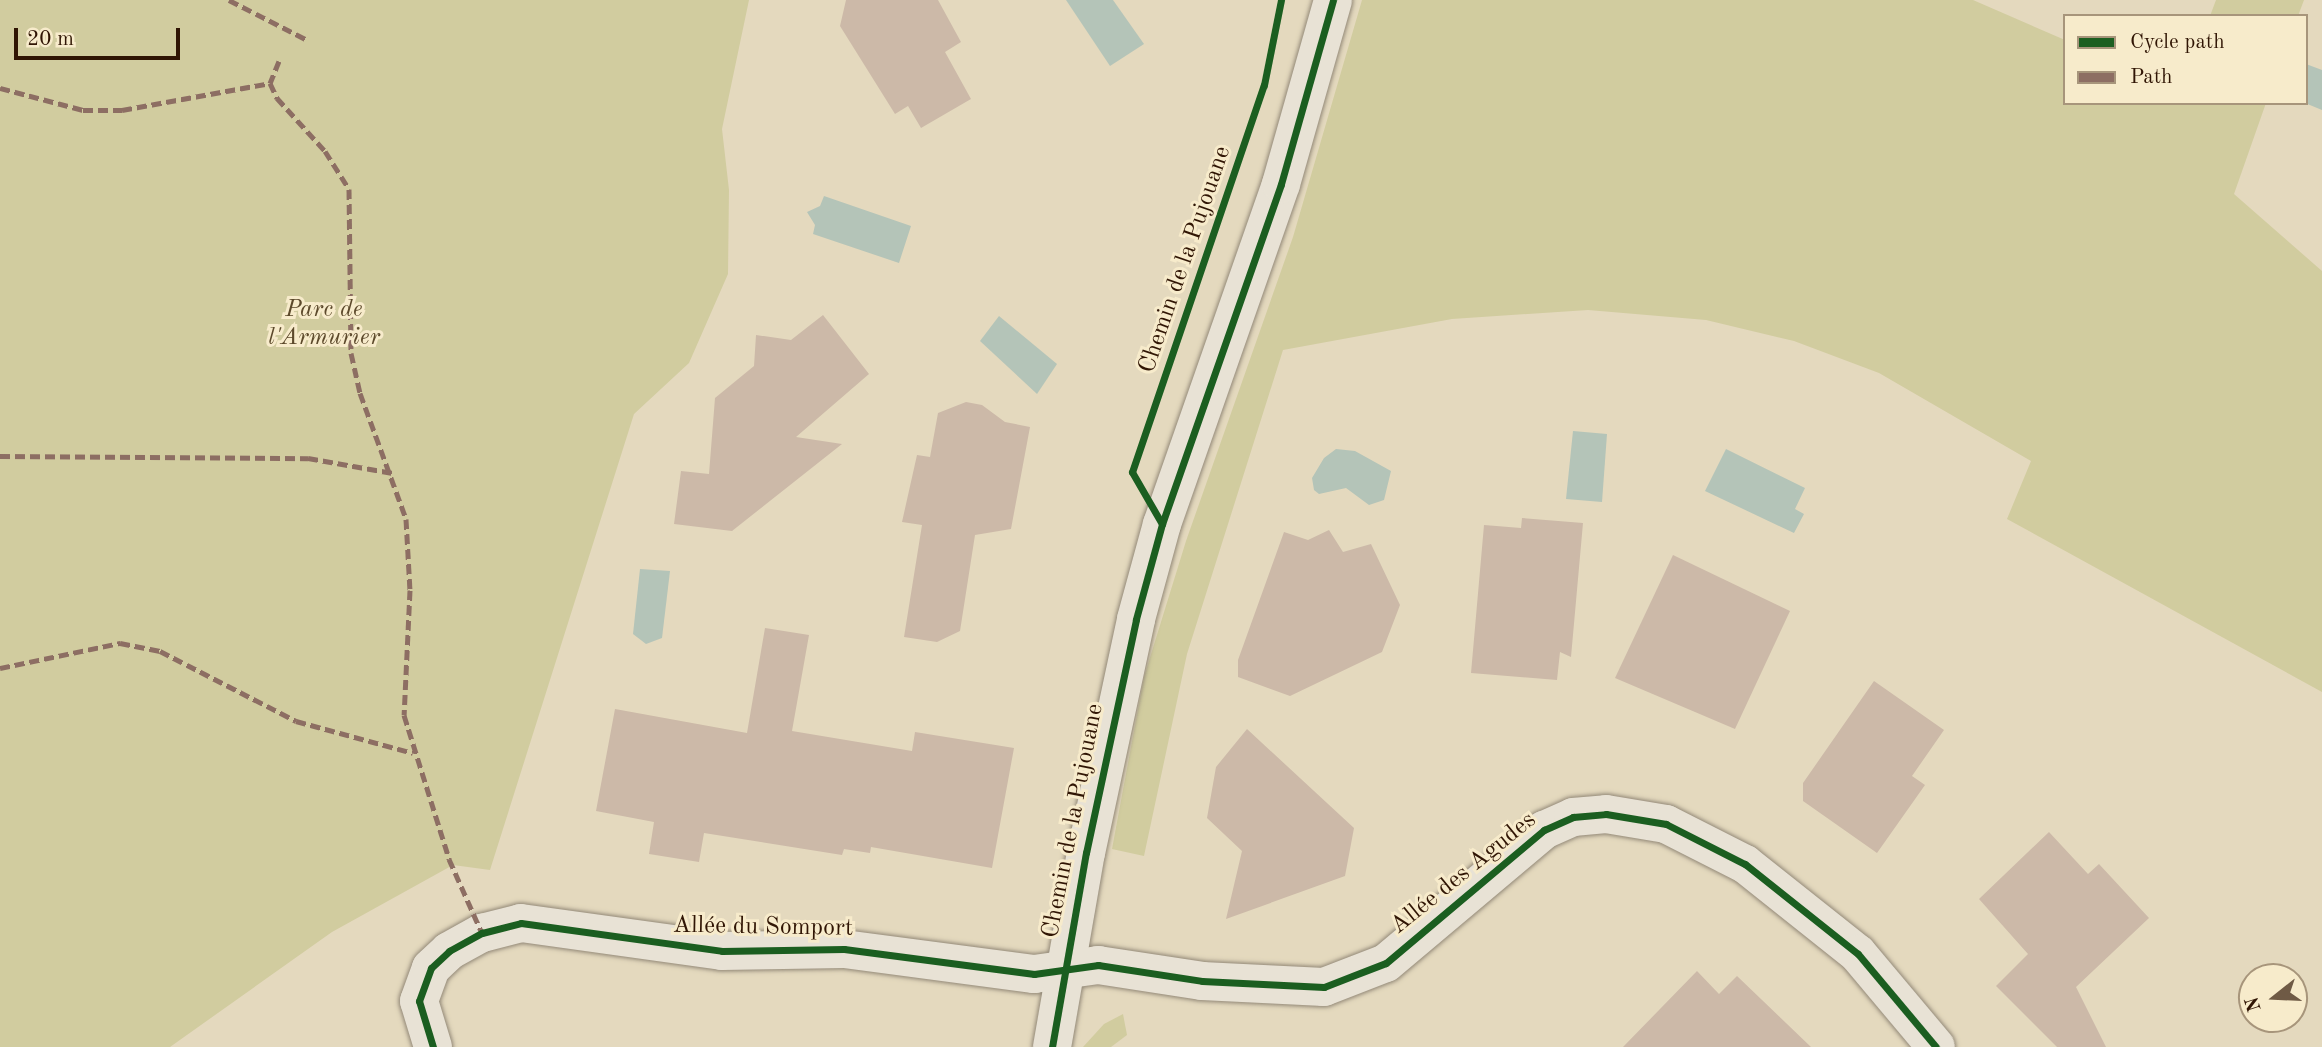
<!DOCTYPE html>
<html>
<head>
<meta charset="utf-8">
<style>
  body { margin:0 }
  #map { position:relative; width:2322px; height:1047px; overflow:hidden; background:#e4d9be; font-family:"Old Standard TT",serif }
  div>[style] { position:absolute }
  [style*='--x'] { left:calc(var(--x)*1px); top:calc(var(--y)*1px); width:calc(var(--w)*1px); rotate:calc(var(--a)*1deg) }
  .green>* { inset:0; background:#d1cc9f }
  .water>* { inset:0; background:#b4c4b8 }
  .building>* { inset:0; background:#ccb9a8 }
  .roads { filter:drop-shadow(0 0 2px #938978) drop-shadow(0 0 2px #938978) }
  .minor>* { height:38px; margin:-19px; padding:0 19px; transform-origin:19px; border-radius:19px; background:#e8e2d5 }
  .quiet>* { height:5px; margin-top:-2.5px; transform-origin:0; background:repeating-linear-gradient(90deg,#8d6e63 0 10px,transparent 0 15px) }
  .cycleway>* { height:7px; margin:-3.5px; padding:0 3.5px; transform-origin:3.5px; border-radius:3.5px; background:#1b5e20 }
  span { translate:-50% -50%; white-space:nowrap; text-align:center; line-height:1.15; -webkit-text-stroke:6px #f7ebcb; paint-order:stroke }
  .street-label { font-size:24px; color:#301504 }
  .park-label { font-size:24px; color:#5c492b; font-style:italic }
  .legend { position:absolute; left:2063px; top:14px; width:245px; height:91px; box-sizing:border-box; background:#f7ebcb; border:2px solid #a7957b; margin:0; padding:9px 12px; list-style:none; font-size:21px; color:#301504 }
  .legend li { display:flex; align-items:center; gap:14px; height:35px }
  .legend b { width:35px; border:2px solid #a7957b }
  .north { position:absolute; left:2238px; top:963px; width:70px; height:70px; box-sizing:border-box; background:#f7ebcb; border:2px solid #a7957b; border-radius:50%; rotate:252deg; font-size:19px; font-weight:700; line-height:28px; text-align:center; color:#301504 }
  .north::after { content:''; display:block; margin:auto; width:24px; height:32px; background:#6f5a45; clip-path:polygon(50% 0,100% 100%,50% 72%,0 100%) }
  .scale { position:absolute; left:14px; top:28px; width:166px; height:32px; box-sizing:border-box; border:4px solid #301504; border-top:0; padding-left:9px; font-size:21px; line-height:24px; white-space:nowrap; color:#301504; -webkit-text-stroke:5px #f7ebcb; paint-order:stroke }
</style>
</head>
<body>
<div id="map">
  <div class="green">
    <i style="clip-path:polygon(0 0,749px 0,722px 129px,729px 190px,728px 274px,689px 363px,634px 414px,490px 870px,453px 865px,332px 932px,170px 1047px,0 1047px)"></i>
    <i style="clip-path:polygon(1362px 0,1973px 0,2065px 40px,2065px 103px,2266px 103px,2234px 194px,2322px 271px,2322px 692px,2007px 519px,2031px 461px,1879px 373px,1794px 341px,1706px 320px,1588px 310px,1452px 319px,1283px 350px,1187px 654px,1144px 856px,1112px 849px,1144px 677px,1186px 541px,1293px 237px)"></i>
    <i style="clip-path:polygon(2216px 0,2304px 0,2298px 16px,2210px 16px)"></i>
    <i style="clip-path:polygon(1123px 1014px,1127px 1035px,1111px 1047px,1083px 1047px,1104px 1024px)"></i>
  </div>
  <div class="water">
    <i style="clip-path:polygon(1066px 0,1113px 0,1144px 44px,1110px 66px)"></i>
    <i style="clip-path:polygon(2306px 64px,2322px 70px,2322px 110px,2305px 103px)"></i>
    <i style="clip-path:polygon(824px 196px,911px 226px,899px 263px,813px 234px,815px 225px,807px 212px,820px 206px)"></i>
    <i style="clip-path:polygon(999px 316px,1057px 364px,1037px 394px,980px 341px)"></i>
    <i style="clip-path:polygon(1573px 431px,1607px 434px,1602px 502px,1566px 499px)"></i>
    <i style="clip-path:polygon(1336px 449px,1355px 451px,1391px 471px,1384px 500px,1369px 505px,1346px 488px,1319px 494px,1314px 490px,1312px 478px,1324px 458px)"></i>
    <i style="clip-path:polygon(1726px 449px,1805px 488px,1795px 509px,1804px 514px,1794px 533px,1705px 491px)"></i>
    <i style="clip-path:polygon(640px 569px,670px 571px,662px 638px,646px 644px,633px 634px)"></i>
  </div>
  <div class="building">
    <i style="clip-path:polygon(846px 0,938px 0,961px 42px,945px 52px,971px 99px,921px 128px,908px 106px,895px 114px,840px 26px)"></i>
    <i style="clip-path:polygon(823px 315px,869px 374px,796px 437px,842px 444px,732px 531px,674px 524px,681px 471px,709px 474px,715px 398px,754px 366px,756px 335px,791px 340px)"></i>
    <i style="clip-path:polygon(966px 402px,982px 405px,1005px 422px,1030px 427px,1011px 529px,975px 535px,960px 631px,937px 642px,904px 637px,922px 525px,902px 522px,917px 455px,930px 457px,938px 413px)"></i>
    <i style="clip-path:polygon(1522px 518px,1583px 523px,1571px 657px,1560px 652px,1557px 680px,1471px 673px,1484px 525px,1521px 528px)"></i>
    <i style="clip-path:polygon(1329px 530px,1343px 552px,1371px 544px,1400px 605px,1382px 652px,1290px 696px,1238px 677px,1238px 660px,1284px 532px,1308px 540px)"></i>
    <i style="clip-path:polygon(1673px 555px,1790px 611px,1735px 729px,1615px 678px)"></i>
    <i style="clip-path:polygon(765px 628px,809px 635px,792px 731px,912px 751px,915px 732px,1014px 748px,992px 868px,871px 847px,870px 853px,844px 849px,842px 855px,704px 833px,699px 862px,649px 854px,654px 822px,596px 811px,615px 709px,747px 733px)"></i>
    <i style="clip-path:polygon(1874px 681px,1944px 730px,1912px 776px,1925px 785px,1877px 853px,1803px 801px,1803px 783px)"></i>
    <i style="clip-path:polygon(1247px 729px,1354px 828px,1345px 876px,1226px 919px,1242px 851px,1207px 818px,1216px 767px)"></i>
    <i style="clip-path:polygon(2049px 832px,2088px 874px,2099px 864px,2149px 918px,2076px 987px,2106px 1047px,2057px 1047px,1996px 986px,2028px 954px,1979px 899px)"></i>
    <i style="clip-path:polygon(1697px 971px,1719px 994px,1737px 976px,1811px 1047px,1623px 1047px)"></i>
  </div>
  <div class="roads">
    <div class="minor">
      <i style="--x:433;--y:1047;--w:48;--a:-106.9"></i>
      <i style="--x:419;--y:1001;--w:35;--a:-70"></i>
      <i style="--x:431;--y:968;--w:25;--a:-43"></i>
      <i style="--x:449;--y:951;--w:38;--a:-29"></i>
      <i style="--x:482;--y:933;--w:40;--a:-14.4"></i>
      <i style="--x:521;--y:923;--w:203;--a:7.9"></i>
      <i style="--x:722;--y:951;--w:122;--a:-0.9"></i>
      <i style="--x:844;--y:949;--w:192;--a:7.5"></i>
      <i style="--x:1034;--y:974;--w:65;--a:-8"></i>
      <i style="--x:1098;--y:965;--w:105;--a:8.7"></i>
      <i style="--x:1202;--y:981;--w:122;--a:2.8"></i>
      <i style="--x:1324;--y:987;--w:66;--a:-21.2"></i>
      <i style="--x:1386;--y:963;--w:207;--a:-40.1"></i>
      <i style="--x:1544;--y:830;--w:32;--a:-24"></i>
      <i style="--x:1573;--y:817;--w:33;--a:-5"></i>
      <i style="--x:1606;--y:814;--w:61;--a:9.5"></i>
      <i style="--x:1666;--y:824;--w:89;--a:26.9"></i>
      <i style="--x:1745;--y:864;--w:144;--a:38.5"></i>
      <i style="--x:1858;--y:954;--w:121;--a:50"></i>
      <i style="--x:1052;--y:1047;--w:197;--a:-80.1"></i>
      <i style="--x:1086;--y:853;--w:239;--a:-77.9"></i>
      <i style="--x:1136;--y:619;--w:98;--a:-74.7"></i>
      <i style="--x:1162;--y:524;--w:360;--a:-70.7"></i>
      <i style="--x:1281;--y:184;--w:191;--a:-74.2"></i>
    </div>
  </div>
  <div class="quiet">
    <i style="--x:229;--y:0;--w:88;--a:27.1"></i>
    <i style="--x:279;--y:61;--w:24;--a:112"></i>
    <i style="--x:270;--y:83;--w:17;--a:65"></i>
    <i style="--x:277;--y:98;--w:72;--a:47.8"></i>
    <i style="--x:325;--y:151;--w:45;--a:57.7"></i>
    <i style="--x:349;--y:189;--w:164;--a:89.3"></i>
    <i style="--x:351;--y:353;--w:41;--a:77.3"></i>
    <i style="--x:360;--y:393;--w:134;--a:69.9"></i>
    <i style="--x:406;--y:519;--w:71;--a:86.8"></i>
    <i style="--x:410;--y:590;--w:125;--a:92.7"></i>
    <i style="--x:404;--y:715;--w:151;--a:72.6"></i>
    <i style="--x:449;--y:859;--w:81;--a:66"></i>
    <i style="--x:0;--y:88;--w:86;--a:14.8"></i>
    <i style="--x:83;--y:110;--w:39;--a:0"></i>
    <i style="--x:122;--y:110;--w:150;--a:-10.3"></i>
    <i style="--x:0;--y:456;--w:308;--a:0.4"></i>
    <i style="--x:308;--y:458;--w:86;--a:10"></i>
    <i style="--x:0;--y:668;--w:123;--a:-11.8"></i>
    <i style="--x:120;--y:643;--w:41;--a:11.3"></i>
    <i style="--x:160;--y:651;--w:153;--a:27.2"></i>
    <i style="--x:296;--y:721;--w:121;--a:15.3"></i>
  </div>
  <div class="cycleway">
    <i style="--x:1162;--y:524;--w:60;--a:-120"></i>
    <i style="--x:1132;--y:472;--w:409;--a:-71.2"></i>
    <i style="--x:1264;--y:85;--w:87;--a:-78.7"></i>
    <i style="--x:433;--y:1047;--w:48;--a:-106.9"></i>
    <i style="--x:419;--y:1001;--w:35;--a:-70"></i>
    <i style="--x:431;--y:968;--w:25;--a:-43"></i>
    <i style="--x:449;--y:951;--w:38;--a:-29"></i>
    <i style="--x:482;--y:933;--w:40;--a:-14.4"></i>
    <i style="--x:521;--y:923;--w:203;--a:7.9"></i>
    <i style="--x:722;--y:951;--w:122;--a:-0.9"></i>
    <i style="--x:844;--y:949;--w:192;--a:7.5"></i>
    <i style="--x:1034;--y:974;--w:65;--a:-8"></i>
    <i style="--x:1098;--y:965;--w:105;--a:8.7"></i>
    <i style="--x:1202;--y:981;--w:122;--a:2.8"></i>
    <i style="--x:1324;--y:987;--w:66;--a:-21.2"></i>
    <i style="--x:1386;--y:963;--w:207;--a:-40.1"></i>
    <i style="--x:1544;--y:830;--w:32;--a:-24"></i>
    <i style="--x:1573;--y:817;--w:33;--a:-5"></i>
    <i style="--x:1606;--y:814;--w:61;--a:9.5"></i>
    <i style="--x:1666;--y:824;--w:89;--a:26.9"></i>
    <i style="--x:1745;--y:864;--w:144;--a:38.5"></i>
    <i style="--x:1858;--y:954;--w:121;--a:50"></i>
    <i style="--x:1052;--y:1047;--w:197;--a:-80.1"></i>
    <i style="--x:1086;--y:853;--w:239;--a:-77.9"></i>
    <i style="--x:1136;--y:619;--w:98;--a:-74.7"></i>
    <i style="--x:1162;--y:524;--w:360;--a:-70.7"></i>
    <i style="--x:1281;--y:184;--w:191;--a:-74.2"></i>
  </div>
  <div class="street-label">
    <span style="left:1186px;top:260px;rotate:-71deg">Chemin de la Pujouane</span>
    <span style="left:1074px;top:821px;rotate:-79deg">Chemin de la Pujouane</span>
    <span style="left:1464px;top:874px;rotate:-39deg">Allée des Agudes</span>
    <span style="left:763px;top:928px;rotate:1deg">Allée du Somport</span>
  </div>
  <div class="park-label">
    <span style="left:324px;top:325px">Parc de<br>l'Armurier</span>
  </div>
  <ul class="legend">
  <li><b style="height:9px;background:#1b5e20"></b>Cycle path</li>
  <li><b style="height:9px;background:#8d6e63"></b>Path</li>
  </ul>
  <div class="north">N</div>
  <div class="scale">20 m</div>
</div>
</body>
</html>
